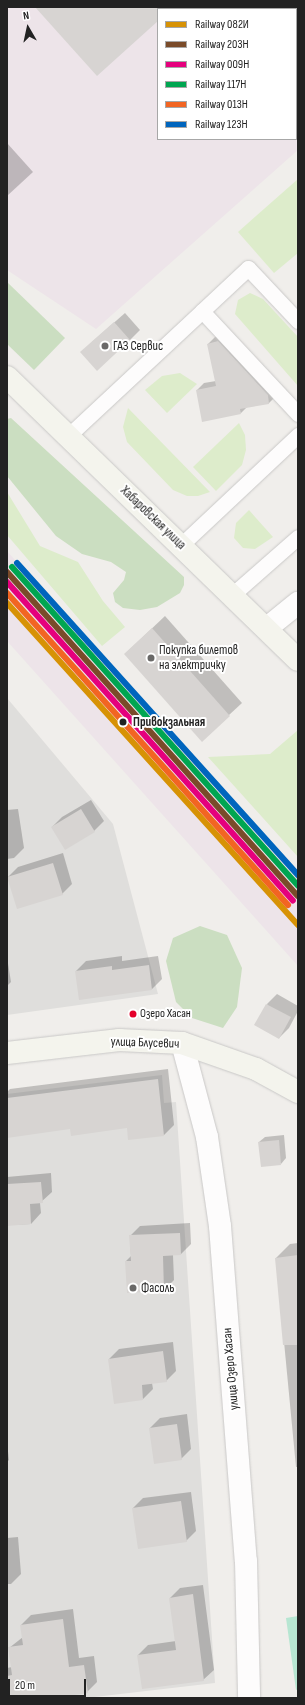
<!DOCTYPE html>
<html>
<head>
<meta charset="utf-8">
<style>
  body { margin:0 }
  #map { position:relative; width:305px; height:1705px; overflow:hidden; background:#f0eeeb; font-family:"Sofia Sans Condensed",sans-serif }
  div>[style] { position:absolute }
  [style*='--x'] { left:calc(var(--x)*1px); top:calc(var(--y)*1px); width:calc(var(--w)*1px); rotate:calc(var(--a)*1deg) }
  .residential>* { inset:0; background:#dfdedc }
  .industrial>* { inset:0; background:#ede4e9 }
  .grass>* { inset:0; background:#ddeccb }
  .forest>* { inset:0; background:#cbdec1 }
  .pitch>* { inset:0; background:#b7e6d2 }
  .shadow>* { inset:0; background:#0003 }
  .building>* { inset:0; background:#d7d4d2 }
  .roads { filter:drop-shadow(0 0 1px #c9c8c7) drop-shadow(0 0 1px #c9c8c7) }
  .service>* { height:15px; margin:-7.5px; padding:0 7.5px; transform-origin:7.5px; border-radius:7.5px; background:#fdfcfc }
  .minor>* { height:22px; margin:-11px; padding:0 11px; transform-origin:11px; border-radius:11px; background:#fdfcfc }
  .secondary>* { height:22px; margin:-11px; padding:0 11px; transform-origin:11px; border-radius:11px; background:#f4f4ed }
  .rail-1>* { height:6px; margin:-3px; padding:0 3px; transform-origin:3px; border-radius:3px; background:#d79205 }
  .rail-2>* { height:6px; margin:-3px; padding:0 3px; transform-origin:3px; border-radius:3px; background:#7a4b2a }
  .rail-3>* { height:6px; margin:-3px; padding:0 3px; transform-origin:3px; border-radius:3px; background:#e5007d }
  .rail-4>* { height:6px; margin:-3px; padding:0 3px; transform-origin:3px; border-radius:3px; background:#00a651 }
  .rail-5>* { height:6px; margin:-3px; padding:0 3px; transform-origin:3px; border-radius:3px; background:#f26522 }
  .rail-6>* { height:6px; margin:-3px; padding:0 3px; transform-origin:3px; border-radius:3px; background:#0065bd }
  .dots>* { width:11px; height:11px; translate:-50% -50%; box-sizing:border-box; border:2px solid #fff; border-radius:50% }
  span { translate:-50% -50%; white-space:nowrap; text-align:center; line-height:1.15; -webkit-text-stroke:4px #fff; paint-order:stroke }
  .bus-label { font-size:12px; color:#222 }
  .left { translate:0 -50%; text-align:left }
  .poi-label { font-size:13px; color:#222 }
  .street-label { font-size:13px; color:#222 }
  .stop-label { font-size:13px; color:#222; font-weight:700 }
  .frame { position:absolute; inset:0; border:8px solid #222; pointer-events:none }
  .legend { position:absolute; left:157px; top:8px; width:140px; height:132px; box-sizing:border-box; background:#fff; border:1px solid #a7a7a7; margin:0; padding:5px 7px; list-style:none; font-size:12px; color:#222 }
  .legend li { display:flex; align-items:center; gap:8px; height:20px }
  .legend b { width:20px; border:1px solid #a7a7a7 }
  .north { position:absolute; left:8px; top:8px; width:40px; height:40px; -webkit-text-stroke:3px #fff; paint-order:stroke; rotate:351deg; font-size:11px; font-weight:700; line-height:16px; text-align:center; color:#222 }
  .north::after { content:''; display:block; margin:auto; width:14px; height:18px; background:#222; clip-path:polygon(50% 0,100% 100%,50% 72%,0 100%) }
  .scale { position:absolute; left:8px; top:1679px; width:78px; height:18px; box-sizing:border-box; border:2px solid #222; border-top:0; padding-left:5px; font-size:12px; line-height:14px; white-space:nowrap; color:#222; -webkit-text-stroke:3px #fff; paint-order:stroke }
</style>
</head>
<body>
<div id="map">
  <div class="residential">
    <i style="clip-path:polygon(7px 698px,113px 824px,158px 994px,7px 1015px)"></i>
    <i style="clip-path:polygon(162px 1075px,164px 1103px,176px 1102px,215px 1683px,86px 1698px,7px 1698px,7px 1094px)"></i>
  </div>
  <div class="industrial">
    <i style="clip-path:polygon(evenodd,7px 7px,298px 7px,298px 150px,96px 329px,7px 270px,7px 7px,158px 9px,296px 9px,296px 139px,158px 139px,158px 9px)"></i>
    <i style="clip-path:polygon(7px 551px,298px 878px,298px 966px,7px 641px)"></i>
  </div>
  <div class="grass">
    <i style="clip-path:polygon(298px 179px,298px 253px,274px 273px,238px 232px)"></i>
    <i style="clip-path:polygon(250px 293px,263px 299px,298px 337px,298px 386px,235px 314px,238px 300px)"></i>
    <i style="clip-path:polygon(180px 373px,197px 384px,167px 413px,145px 390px,162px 376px)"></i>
    <i style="clip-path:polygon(128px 408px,210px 492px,198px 496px,187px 496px,173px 490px,127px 442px,123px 427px)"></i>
    <i style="clip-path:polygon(239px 423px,245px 435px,246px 450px,242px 465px,216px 491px,193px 467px)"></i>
    <i style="clip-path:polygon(7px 492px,40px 546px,78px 562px,103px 601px,125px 627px,102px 646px,7px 535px)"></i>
    <i style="clip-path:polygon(249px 510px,273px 537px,255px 549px,243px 548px,234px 538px,236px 523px)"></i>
    <i style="clip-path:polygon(298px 730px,298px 857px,208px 757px,270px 754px)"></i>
  </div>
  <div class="forest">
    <i style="clip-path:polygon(7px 282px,65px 338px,34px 370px,7px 344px)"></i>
    <i style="clip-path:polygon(11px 418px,184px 577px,184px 585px,180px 593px,157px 607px,140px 610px,123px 608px,115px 602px,113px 593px,124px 580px,126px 572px,111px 562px,82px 554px,56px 536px,7px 476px,7px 419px)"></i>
    <i style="clip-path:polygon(200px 926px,227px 935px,242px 968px,237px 1007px,223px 1028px,192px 1018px,176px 1002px,166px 961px,173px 938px)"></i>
  </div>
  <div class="pitch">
    <i style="clip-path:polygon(298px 1616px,298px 1689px,296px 1690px,286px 1618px)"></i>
  </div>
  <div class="shadow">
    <i style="clip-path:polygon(37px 7px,172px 7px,158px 9px,158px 20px)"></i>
    <i style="clip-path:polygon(7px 143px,33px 172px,7px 196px)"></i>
    <i style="clip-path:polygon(125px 313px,140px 330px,130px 340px,92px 342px)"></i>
    <i style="clip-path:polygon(225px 335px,276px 396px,269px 403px,247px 407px,241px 413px,197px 390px,204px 383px,216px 381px,208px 344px,215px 337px)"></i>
    <i style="clip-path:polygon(165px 616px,242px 703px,202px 740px,125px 654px)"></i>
    <i style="clip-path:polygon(91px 800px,104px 821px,94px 831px,52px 827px,62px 817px)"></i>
    <i style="clip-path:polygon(18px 809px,24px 848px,14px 858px,7px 859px,7px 810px)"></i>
    <i style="clip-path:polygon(63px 853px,72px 884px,62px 894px,8px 877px,18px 867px)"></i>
    <i style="clip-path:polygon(122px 956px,122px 961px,158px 956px,162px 979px,152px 989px,76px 971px,86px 961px)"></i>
    <i style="clip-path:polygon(7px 957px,11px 982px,7px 986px)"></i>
    <i style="clip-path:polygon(277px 994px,298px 1006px,298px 1011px,289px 1028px,279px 1038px,267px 1004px)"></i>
    <i style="clip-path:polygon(168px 1069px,174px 1125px,164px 1135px,127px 1127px,71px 1128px,7px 1137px,7px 1092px,10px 1089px)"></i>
    <i style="clip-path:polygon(284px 1135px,286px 1158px,281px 1164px,259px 1142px,265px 1137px)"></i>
    <i style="clip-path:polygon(51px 1173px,52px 1192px,40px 1203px,41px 1213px,31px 1224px,7px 1225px,7px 1177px)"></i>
    <i style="clip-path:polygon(190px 1223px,191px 1244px,181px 1254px,173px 1255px,174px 1280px,164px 1290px,126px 1261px,131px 1256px,130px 1236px,140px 1226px)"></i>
    <i style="clip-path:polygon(298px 1243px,298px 1467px,296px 1467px,276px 1258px,290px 1244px)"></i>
    <i style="clip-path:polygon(173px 1342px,176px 1371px,166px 1381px,152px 1383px,153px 1389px,143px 1399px,109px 1359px,119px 1349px)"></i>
    <i style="clip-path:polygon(187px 1414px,191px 1449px,181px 1459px,150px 1428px,160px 1418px)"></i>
    <i style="clip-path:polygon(7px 1443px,9px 1460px,7px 1462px)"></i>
    <i style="clip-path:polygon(191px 1492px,196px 1531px,186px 1541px,133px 1508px,143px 1498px)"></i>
    <i style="clip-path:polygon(18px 1537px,21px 1574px,11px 1584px,7px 1584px,7px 1538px)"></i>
    <i style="clip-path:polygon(203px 1585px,214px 1670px,203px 1680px,138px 1655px,148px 1645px,176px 1641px,170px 1598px,180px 1588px)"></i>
    <i style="clip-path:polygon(73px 1609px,79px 1658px,94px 1656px,97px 1682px,87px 1692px,43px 1698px,7px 1698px,7px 1668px,12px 1667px,9px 1648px,23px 1637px,21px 1625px,31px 1615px)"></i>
  </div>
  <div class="building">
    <i style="clip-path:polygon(35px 7px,158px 7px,158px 21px,97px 76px)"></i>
    <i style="clip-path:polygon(114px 322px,130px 340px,97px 371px,80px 352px)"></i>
    <i style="clip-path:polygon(218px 341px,268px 395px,269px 404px,240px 409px,241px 414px,202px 422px,196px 390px,216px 386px,207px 344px)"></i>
    <i style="clip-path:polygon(152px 628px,230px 716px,202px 742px,124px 654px)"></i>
    <i style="clip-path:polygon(81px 809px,95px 832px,65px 850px,51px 827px)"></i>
    <i style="clip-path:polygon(53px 863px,63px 895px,17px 909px,7px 877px)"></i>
    <i style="clip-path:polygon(149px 965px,152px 990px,79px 1000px,75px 971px,112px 966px,112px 970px)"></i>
    <i style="clip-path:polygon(266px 1004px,291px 1017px,279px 1039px,254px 1025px)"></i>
    <i style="clip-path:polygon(158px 1079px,164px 1136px,128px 1140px,127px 1128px,71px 1136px,70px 1129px,7px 1138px,7px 1098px)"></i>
    <i style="clip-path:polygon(279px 1140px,281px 1165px,261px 1167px,258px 1142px)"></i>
    <i style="clip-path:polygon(41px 1182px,43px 1203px,30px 1204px,31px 1224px,7px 1226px,7px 1184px)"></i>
    <i style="clip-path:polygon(180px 1233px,181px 1255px,163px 1256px,164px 1291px,127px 1293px,125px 1261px,131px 1261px,129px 1235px)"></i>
    <i style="clip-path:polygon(298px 1255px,298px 1345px,283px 1345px,275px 1258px)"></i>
    <i style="clip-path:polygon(163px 1351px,167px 1382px,142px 1385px,143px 1400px,114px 1404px,108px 1359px)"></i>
    <i style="clip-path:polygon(177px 1424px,182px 1460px,154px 1464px,149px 1428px)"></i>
    <i style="clip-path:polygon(181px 1501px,187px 1542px,138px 1549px,132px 1508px)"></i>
    <i style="clip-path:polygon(193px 1594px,204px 1681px,142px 1689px,137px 1655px,176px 1650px,169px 1598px)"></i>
    <i style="clip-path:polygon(63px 1619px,69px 1667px,84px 1665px,88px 1693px,55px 1698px,7px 1698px,7px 1676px,12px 1675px,8px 1647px,23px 1645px,20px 1625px)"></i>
  </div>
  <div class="roads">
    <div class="service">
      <i style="--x:202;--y:311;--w:63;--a:-43.1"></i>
      <i style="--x:248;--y:268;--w:73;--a:46.7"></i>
      <i style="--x:68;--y:436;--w:183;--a:-43"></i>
      <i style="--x:202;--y:311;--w:141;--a:47"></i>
      <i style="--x:181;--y:545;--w:161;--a:-43.2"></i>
      <i style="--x:232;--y:595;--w:88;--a:-41.3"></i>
    </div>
    <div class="minor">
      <i style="--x:267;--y:628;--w:40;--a:-39"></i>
      <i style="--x:182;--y:1043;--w:97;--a:75.1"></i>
      <i style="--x:207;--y:1137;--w:90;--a:81.7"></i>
      <i style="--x:220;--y:1226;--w:336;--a:85.6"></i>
      <i style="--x:246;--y:1561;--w:137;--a:88.7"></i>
    </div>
    <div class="secondary">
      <i style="--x:7;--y:377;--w:406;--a:44.2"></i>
      <i style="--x:7;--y:1053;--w:113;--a:-6.6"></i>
      <i style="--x:119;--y:1040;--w:63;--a:2.7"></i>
      <i style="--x:182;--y:1043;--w:78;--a:19.4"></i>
      <i style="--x:256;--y:1069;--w:48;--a:28.7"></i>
    </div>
  </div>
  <div class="rail-1">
    <i style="--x:7;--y:603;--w:434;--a:47.9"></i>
  </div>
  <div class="rail-2">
    <i style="--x:7;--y:572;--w:435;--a:48.1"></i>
  </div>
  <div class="rail-3">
    <i style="--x:7;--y:582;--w:428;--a:48.1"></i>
  </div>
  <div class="rail-4">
    <i style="--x:12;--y:567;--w:428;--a:48.1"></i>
  </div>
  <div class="rail-5">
    <i style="--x:7;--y:593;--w:420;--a:48"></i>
  </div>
  <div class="rail-6">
    <i style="--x:17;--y:563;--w:420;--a:48"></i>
  </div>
  <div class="dots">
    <i style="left:105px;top:346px;background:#6a6968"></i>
    <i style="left:151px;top:658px;background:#6a6968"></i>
    <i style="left:123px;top:722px;background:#222"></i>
    <i style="left:133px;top:1014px;background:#e4002b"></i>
    <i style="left:133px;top:1288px;background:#6a6968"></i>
  </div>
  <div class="bus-label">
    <span class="left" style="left:140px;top:1014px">Озеро Хасан</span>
  </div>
  <div class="poi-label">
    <span class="left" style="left:113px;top:346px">ГАЗ Сервис</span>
    <span class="left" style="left:159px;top:658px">Покупка билетов<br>на электричку</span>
    <span class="left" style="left:141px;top:1288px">Фасоль</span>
  </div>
  <div class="street-label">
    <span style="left:153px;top:518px;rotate:44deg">Хабаровская улица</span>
    <span style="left:145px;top:1043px;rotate:2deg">улица Блусевич</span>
    <span style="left:231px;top:1369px;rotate:-95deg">улица Озеро Хасан</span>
  </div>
  <div class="stop-label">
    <span class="left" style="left:133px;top:722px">Привокзальная</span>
  </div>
  <div class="frame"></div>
  <ul class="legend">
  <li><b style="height:5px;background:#d79205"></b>Railway 082И</li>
  <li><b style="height:5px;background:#7a4b2a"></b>Railway 203Н</li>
  <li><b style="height:5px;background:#e5007d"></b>Railway 009Н</li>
  <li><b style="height:5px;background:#00a651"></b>Railway 117Н</li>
  <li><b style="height:5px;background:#f26522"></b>Railway 013Н</li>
  <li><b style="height:5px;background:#0065bd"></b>Railway 123Н</li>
  </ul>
  <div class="north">N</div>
  <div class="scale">20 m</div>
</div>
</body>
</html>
